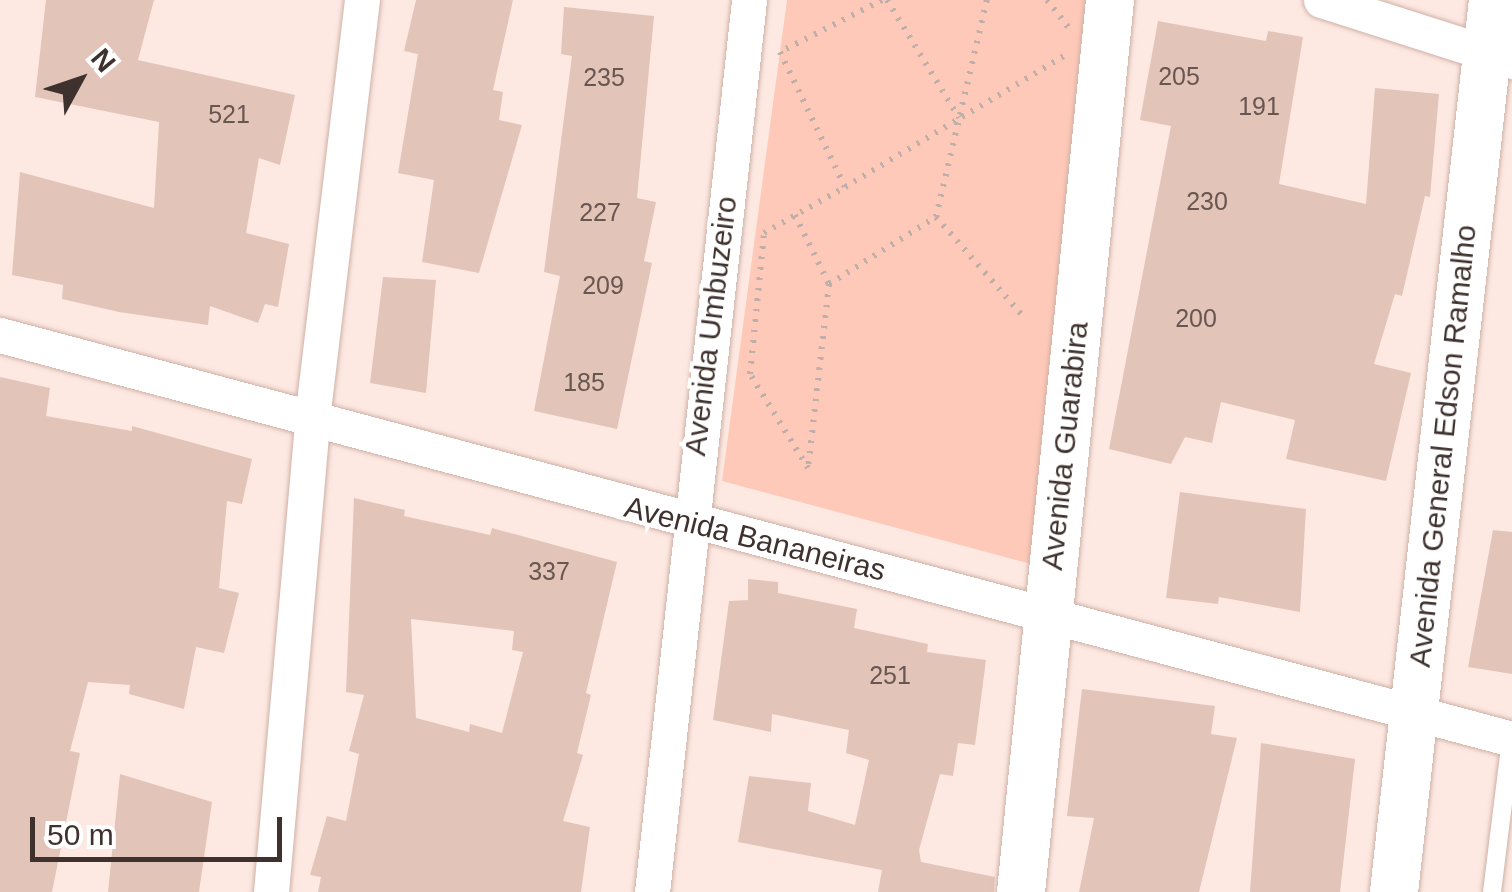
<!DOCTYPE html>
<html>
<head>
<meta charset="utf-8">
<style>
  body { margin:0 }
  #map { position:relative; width:1512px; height:892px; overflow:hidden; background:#fde9e2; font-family:Helvetica,sans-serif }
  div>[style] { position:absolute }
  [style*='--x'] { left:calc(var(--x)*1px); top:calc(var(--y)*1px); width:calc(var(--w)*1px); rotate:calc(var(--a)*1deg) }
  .green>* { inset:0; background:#fec9b8 }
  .building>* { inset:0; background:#e3c4b9 }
  .path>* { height:6px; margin-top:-3px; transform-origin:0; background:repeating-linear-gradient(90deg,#c0afa9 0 2.5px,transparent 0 10.5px) }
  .roads { filter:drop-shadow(0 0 2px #cfb0a6) drop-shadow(0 0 2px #cfb0a6) }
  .service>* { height:18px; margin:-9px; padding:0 9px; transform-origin:9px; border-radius:9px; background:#fff }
  .minor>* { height:35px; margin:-17.5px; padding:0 17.5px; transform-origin:17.5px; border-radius:17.5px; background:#fff }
  .secondary>* { height:48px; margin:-24px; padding:0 24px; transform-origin:24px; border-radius:24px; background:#fff }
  span { translate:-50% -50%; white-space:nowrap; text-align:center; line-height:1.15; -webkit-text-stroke:8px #fff; paint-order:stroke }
  .number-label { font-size:25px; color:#685651 }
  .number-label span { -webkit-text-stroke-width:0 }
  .street-label { font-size:30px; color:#3f322e }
  .north { position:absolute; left:30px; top:30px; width:100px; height:100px; -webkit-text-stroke:8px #fff; paint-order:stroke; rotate:50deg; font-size:28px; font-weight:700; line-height:40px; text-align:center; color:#3f322e }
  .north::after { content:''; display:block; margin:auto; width:35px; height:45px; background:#3f322e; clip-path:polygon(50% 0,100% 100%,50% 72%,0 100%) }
  .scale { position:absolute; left:30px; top:817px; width:252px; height:45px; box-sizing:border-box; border:5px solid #3f322e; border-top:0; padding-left:12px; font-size:30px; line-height:35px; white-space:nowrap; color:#3f322e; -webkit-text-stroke:8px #fff; paint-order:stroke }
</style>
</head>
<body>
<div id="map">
  <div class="green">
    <i style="clip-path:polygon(787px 0,1102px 0,1031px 564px,722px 481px)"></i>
  </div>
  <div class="building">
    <i style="clip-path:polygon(46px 0,154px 0,138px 60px,295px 95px,280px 165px,259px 158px,246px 233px,289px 244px,278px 307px,265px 304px,258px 323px,210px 306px,208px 325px,119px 312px,62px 299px,63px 285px,12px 275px,20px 172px,154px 208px,159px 122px,35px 97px)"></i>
    <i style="clip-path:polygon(416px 0,513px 0,493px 90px,503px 92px,499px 120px,522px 125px,479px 273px,422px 262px,434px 180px,398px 173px,418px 54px,404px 51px)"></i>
    <i style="clip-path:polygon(564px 7px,654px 16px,637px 198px,656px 202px,644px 261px,652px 263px,617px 429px,534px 411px,560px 276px,544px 272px,572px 56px,561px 54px)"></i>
    <i style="clip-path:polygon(1158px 21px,1266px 41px,1268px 31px,1303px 37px,1279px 184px,1366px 204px,1375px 88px,1439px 94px,1430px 197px,1425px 196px,1402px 296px,1395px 294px,1374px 364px,1411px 373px,1386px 481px,1286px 459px,1295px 420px,1221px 402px,1212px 443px,1185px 437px,1171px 464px,1109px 449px,1171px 126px,1140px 120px)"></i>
    <i style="clip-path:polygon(383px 277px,436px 280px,426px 393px,370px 383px)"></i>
    <i style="clip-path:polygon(0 377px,50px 388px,46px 416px,132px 431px,132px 426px,252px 459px,242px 504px,227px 501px,219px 588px,239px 593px,224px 653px,196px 647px,184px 709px,129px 694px,130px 685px,88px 682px,70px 751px,80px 753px,52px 892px,0 892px)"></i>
    <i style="clip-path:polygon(1180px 492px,1306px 509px,1300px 612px,1219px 597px,1218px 604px,1166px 598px)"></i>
    <i style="clip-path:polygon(evenodd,354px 498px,405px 510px,404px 516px,490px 535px,492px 528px,617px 562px,586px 693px,591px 695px,577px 753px,583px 755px,563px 821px,590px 827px,581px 892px,318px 892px,321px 877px,310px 875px,327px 816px,346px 821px,359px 754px,349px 751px,364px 695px,346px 692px,354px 498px,411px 619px,514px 631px,512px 650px,523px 652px,502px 733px,470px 724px,469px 732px,416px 718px,411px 619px)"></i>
    <i style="clip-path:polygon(1493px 530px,1512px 532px,1512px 674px,1468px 667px)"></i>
    <i style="clip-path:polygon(748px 579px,778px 582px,778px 593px,857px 609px,854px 628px,928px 644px,927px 652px,986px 660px,975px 745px,958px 743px,953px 776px,940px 774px,919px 850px,921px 862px,995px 877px,994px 892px,878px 892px,882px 870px,738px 842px,749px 776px,811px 783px,808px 811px,855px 825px,869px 760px,846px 753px,849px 730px,772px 714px,771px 732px,713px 720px,729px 601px,748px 600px)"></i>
    <i style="clip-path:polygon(1082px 689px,1215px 706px,1211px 734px,1237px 738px,1199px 892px,1079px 892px,1094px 818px,1067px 816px)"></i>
    <i style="clip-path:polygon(1261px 743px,1355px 759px,1340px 892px,1250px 892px)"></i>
    <i style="clip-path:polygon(120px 774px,212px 802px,199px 892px,108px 892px)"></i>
  </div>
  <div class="path">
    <i style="--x:882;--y:0;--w:114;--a:153"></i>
    <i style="--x:780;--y:52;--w:150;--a:64.3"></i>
    <i style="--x:845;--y:187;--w:255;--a:-30.9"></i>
    <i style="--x:887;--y:0;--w:138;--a:58.6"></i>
    <i style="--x:1047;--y:0;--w:36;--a:52"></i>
    <i style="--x:795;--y:215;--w:77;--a:63.8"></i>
    <i style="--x:829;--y:284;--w:185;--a:96.5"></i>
    <i style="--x:808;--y:468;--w:110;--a:-121.7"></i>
    <i style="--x:750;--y:374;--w:142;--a:-84.3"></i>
    <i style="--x:764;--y:233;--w:93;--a:-29.6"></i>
    <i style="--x:936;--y:217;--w:223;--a:-76.8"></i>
    <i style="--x:829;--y:284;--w:126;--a:-32.1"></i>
    <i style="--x:936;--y:217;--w:132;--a:48.7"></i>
  </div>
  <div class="roads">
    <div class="service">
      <i style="--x:1492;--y:892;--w:154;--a:-82.9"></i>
    </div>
    <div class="minor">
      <i style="--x:1321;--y:0;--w:201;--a:17.7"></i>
      <i style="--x:0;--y:335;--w:1565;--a:14.96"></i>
      <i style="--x:271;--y:892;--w:475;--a:-85"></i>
      <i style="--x:312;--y:419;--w:422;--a:-83.2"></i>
      <i style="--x:652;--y:892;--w:897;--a:-83.79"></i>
    </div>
    <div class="secondary">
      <i style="--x:1021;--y:892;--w:896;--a:-84.3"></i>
      <i style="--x:1394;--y:892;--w:897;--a:-83.67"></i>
    </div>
  </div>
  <div class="number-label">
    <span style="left:1179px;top:76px">205</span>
    <span style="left:604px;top:77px">235</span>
    <span style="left:1259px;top:106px">191</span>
    <span style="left:229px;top:114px">521</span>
    <span style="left:1207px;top:201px">230</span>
    <span style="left:600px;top:212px">227</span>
    <span style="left:603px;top:285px">209</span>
    <span style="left:1196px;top:318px">200</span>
    <span style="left:584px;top:382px">185</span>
    <span style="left:549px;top:571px">337</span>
    <span style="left:890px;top:675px">251</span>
  </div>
  <div class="street-label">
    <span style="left:711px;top:326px;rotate:-83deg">Avenida Umbuzeiro</span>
    <span style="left:1065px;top:446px;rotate:-84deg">Avenida Guarabira</span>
    <span style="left:1443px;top:446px;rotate:-84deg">Avenida General Edson Ramalho</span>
    <span style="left:755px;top:539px;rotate:14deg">Avenida Bananeiras</span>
  </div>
  <div class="north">N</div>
  <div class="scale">50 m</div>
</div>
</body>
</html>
